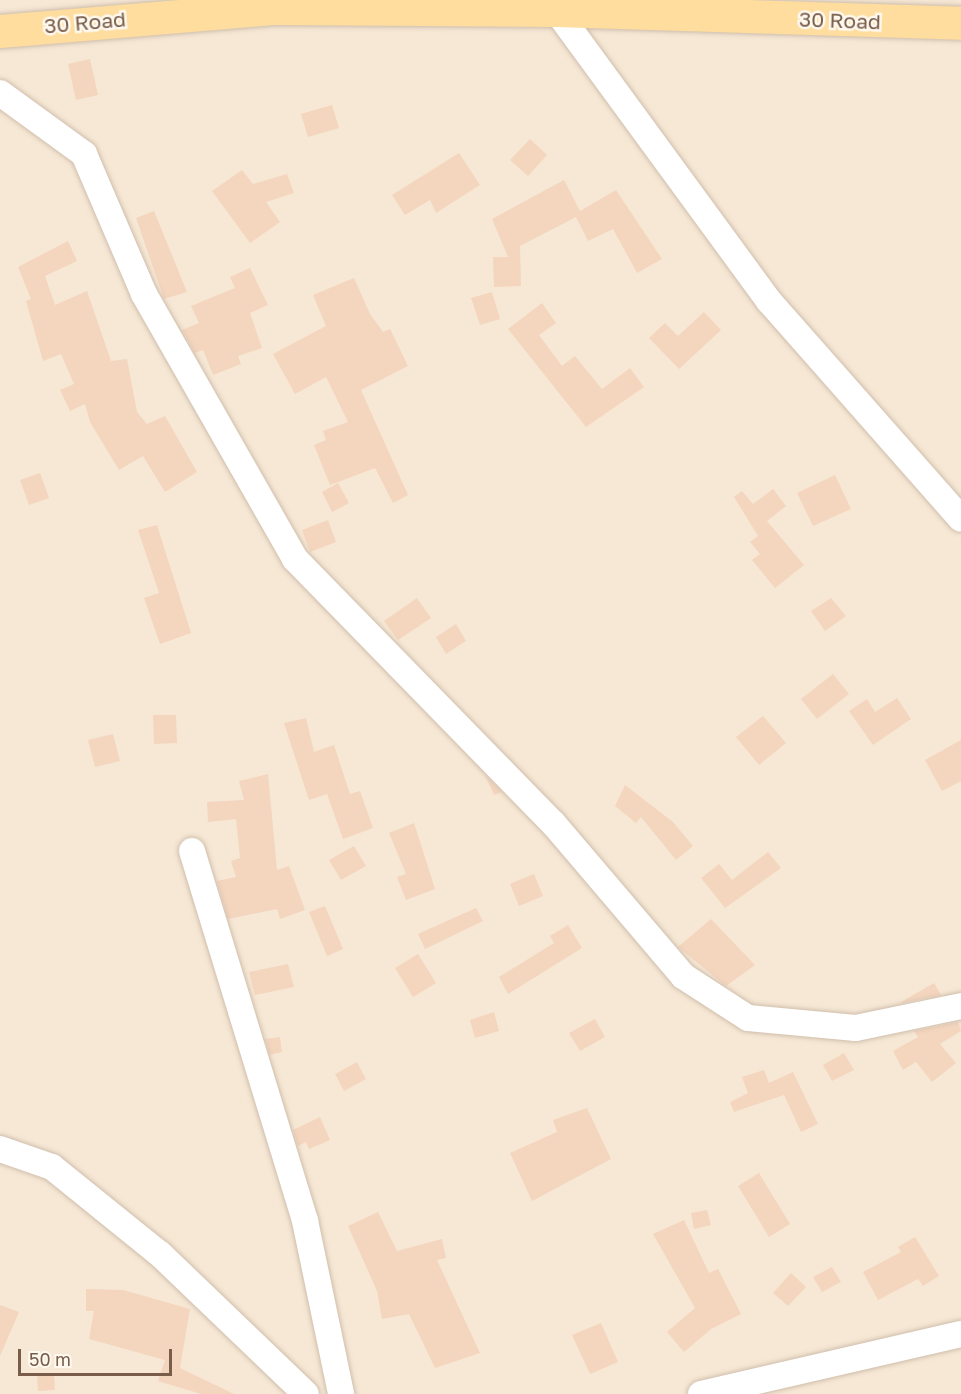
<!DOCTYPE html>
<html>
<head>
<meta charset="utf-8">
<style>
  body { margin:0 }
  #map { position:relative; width:961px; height:1394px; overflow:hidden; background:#fdf6e8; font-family:"Golos Text",sans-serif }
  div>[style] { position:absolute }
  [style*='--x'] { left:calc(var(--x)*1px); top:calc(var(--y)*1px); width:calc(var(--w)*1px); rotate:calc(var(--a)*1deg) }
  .residential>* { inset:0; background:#f6e8d5 }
  .building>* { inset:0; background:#f4d5be }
  .roads { filter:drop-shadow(0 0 2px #d0beac) drop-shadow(0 0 2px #d0beac) }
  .minor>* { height:26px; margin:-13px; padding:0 13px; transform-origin:13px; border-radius:13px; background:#fff }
  .major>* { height:33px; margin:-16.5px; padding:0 16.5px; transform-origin:16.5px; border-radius:16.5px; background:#fedd9e }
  span { translate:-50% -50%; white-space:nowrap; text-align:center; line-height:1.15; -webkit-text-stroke:5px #fff9ef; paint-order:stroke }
  .street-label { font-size:21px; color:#795c4a }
  .scale { position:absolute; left:18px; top:1349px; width:154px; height:27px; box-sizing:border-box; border:3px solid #795c4a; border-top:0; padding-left:8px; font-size:18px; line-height:21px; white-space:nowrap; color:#795c4a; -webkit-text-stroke:4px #fff9ef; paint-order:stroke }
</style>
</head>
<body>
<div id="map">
  <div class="residential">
    <i style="clip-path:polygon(0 0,961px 0,961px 1394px,0 1394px)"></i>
  </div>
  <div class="building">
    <i style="clip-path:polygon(90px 59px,98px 95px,76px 100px,68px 64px)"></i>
    <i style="clip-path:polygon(332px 105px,339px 128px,308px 137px,301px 114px)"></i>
    <i style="clip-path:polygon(530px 139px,547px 155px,528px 176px,510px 160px)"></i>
    <i style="clip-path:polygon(459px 153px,480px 185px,436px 213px,430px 200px,405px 215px,392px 195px)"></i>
    <i style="clip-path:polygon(242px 170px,253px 184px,287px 174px,294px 193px,266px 202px,280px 222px,250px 243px,212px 191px)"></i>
    <i style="clip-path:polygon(564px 180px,580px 211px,616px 190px,662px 259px,637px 273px,613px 229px,588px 241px,576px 217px,520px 246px,521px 286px,494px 287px,493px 257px,508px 257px,492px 219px)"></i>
    <i style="clip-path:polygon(154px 211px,187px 292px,164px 299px,136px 218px)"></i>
    <i style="clip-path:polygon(68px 241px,77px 261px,45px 276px,55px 305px,87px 291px,111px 361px,127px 359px,137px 412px,147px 424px,165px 416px,197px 472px,165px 492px,143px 456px,119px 470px,90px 422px,85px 404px,70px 411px,60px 390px,74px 384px,61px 354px,43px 361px,26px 301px,31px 299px,18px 267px)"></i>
    <i style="clip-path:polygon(250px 268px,268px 305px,250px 313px,262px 348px,238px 356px,241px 364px,213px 375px,203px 350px,195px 353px,182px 330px,199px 323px,191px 306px,235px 288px,230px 277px)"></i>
    <i style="clip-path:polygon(354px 278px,370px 314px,383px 332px,390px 329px,408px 366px,361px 390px,408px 495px,393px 503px,375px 468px,330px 485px,314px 445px,326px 440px,323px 431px,348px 422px,326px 377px,295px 394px,273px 354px,326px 326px,313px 295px)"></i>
    <i style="clip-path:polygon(492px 292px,500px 319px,480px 325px,471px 298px)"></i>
    <i style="clip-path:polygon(542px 303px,556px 323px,539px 335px,562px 366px,575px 356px,602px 389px,630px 368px,644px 387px,586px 427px,508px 329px)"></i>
    <i style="clip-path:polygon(704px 312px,721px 330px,679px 369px,649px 338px,665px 323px,678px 336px)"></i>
    <i style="clip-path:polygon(40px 473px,49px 498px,29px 505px,20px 480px)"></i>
    <i style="clip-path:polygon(835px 475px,851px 509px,813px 526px,797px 493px)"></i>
    <i style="clip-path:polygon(338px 483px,349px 503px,332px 512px,322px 492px)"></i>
    <i style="clip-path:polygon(773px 489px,786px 506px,767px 521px,804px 565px,775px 588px,752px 560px,760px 554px,750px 542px,758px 536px,734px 497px,742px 491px,753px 504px)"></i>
    <i style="clip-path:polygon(328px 520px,336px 542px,310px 552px,302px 530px)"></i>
    <i style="clip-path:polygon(157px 525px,191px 633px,160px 644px,144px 598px,159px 593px,138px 530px)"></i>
    <i style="clip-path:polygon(417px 598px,431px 618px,398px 640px,384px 621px)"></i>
    <i style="clip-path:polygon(831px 598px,846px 616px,825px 631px,811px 611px)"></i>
    <i style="clip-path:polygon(456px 624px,466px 641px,446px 654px,436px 637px)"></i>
    <i style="clip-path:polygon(833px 674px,849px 694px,817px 719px,801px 699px)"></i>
    <i style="clip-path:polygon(897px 698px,911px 719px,873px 745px,849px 711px,867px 699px,875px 712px)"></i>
    <i style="clip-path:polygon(153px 715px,176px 715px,177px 743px,154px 744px)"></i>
    <i style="clip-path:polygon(763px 716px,786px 743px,759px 765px,736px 737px)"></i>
    <i style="clip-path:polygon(306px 718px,314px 752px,334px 745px,350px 794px,360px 791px,373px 828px,343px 839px,327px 794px,309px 800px,284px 723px)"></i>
    <i style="clip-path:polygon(113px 734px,120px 761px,95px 767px,88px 740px)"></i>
    <i style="clip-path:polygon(961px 740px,961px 781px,942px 791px,925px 760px)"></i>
    <i style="clip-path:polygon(268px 774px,277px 870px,289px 866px,305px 910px,280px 919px,277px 909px,228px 919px,217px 881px,236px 877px,231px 861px,240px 858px,236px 819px,208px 822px,207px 802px,244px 800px,239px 781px)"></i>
    <i style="clip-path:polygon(485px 775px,502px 792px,494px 795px)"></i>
    <i style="clip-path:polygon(625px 785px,673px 822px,693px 846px,676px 860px,641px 817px,636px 823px,615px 806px)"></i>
    <i style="clip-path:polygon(414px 823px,435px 889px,406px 900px,397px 877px,406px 874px,389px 833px)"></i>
    <i style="clip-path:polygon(354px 846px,366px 866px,341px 880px,329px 860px)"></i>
    <i style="clip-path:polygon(768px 852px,781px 868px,725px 908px,701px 878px,719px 864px,732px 880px)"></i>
    <i style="clip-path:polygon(534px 874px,543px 896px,519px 906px,510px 884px)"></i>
    <i style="clip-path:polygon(325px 906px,343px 949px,327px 956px,309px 912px)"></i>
    <i style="clip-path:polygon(476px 908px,483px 921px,425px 949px,418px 934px)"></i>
    <i style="clip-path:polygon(711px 919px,755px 965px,726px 986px,678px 947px)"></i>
    <i style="clip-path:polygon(568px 925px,582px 948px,508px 994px,499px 977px,554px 943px,550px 936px)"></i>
    <i style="clip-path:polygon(418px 954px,436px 983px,413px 997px,395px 968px)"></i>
    <i style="clip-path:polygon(288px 964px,294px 987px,255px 995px,249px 972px)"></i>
    <i style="clip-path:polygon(934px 983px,941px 995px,902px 1003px,901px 1002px)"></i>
    <i style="clip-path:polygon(494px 1012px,499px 1031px,475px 1038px,470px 1020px)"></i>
    <i style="clip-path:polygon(595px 1019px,605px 1037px,580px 1051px,569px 1033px)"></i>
    <i style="clip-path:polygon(958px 1022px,961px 1031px,940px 1044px,956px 1063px,932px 1082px,916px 1062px,903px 1070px,893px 1051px,918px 1037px,914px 1031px)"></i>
    <i style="clip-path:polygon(280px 1037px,282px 1052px,270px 1055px,265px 1039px)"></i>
    <i style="clip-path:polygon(844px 1053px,854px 1070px,832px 1081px,823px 1065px)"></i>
    <i style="clip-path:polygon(357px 1062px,366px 1079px,344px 1091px,335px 1074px)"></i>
    <i style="clip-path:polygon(764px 1070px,769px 1083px,793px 1072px,818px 1124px,801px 1132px,784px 1095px,734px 1112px,730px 1102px,748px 1093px,742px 1077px)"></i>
    <i style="clip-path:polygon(587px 1108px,611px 1159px,532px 1201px,510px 1153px,557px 1132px,553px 1120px)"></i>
    <i style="clip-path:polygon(320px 1117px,330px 1140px,309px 1149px,306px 1142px,298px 1146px,293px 1130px)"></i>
    <i style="clip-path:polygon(759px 1173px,790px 1224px,769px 1237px,738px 1186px)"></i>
    <i style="clip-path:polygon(707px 1210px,711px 1225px,694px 1229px,691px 1213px)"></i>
    <i style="clip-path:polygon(378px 1212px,397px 1251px,442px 1239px,446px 1258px,437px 1260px,480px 1353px,435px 1368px,409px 1314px,382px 1319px,377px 1291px,348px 1226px)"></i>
    <i style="clip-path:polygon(684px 1220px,709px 1273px,718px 1269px,741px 1314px,711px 1329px,684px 1352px,667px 1332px,695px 1308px,653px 1234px)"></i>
    <i style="clip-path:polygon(915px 1237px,939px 1276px,923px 1286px,918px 1279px,878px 1300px,863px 1272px,901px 1252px,898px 1247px)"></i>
    <i style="clip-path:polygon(832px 1267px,841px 1282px,822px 1292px,813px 1277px)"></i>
    <i style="clip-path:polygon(791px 1273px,806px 1287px,788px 1306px,773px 1293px)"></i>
    <i style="clip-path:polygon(86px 1289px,123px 1290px,190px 1309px,180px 1368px,234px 1394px,201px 1394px,158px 1381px,165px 1360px,89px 1339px,94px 1311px,86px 1311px)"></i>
    <i style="clip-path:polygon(0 1305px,19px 1312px,0 1356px)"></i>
    <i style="clip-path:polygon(601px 1323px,618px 1362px,590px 1374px,572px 1335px)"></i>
    <i style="clip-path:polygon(54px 1374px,55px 1390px,38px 1391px,37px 1375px)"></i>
  </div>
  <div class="roads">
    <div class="minor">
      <i style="--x:556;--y:10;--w:361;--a:53.8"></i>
      <i style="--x:769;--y:301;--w:290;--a:48.6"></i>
      <i style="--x:0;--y:93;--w:104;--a:36"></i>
      <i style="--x:84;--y:154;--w:152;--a:66.8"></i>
      <i style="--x:144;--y:294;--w:305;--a:60.3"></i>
      <i style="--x:295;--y:559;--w:369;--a:45.7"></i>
      <i style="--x:553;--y:823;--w:201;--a:49.6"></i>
      <i style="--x:683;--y:976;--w:77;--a:32.9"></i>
      <i style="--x:748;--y:1018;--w:108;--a:5.3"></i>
      <i style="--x:856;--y:1028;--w:107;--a:-11.8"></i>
      <i style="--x:192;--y:851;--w:387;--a:73"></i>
      <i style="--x:305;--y:1221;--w:177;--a:78.2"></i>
      <i style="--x:0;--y:1149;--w:55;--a:19.1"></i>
      <i style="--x:52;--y:1167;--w:139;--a:38.9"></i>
      <i style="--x:160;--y:1254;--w:202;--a:43.8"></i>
      <i style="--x:701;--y:1394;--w:267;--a:-13"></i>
    </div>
    <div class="major">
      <i style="--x:0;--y:31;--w:274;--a:-4.8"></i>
      <i style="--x:273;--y:8;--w:283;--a:0.4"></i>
      <i style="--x:556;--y:10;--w:405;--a:1.8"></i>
    </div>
  </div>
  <div class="street-label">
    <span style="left:840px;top:20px;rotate:2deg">30 Road</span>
    <span style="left:85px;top:22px;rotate:-5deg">30 Road</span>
  </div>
  <div class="scale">50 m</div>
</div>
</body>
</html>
